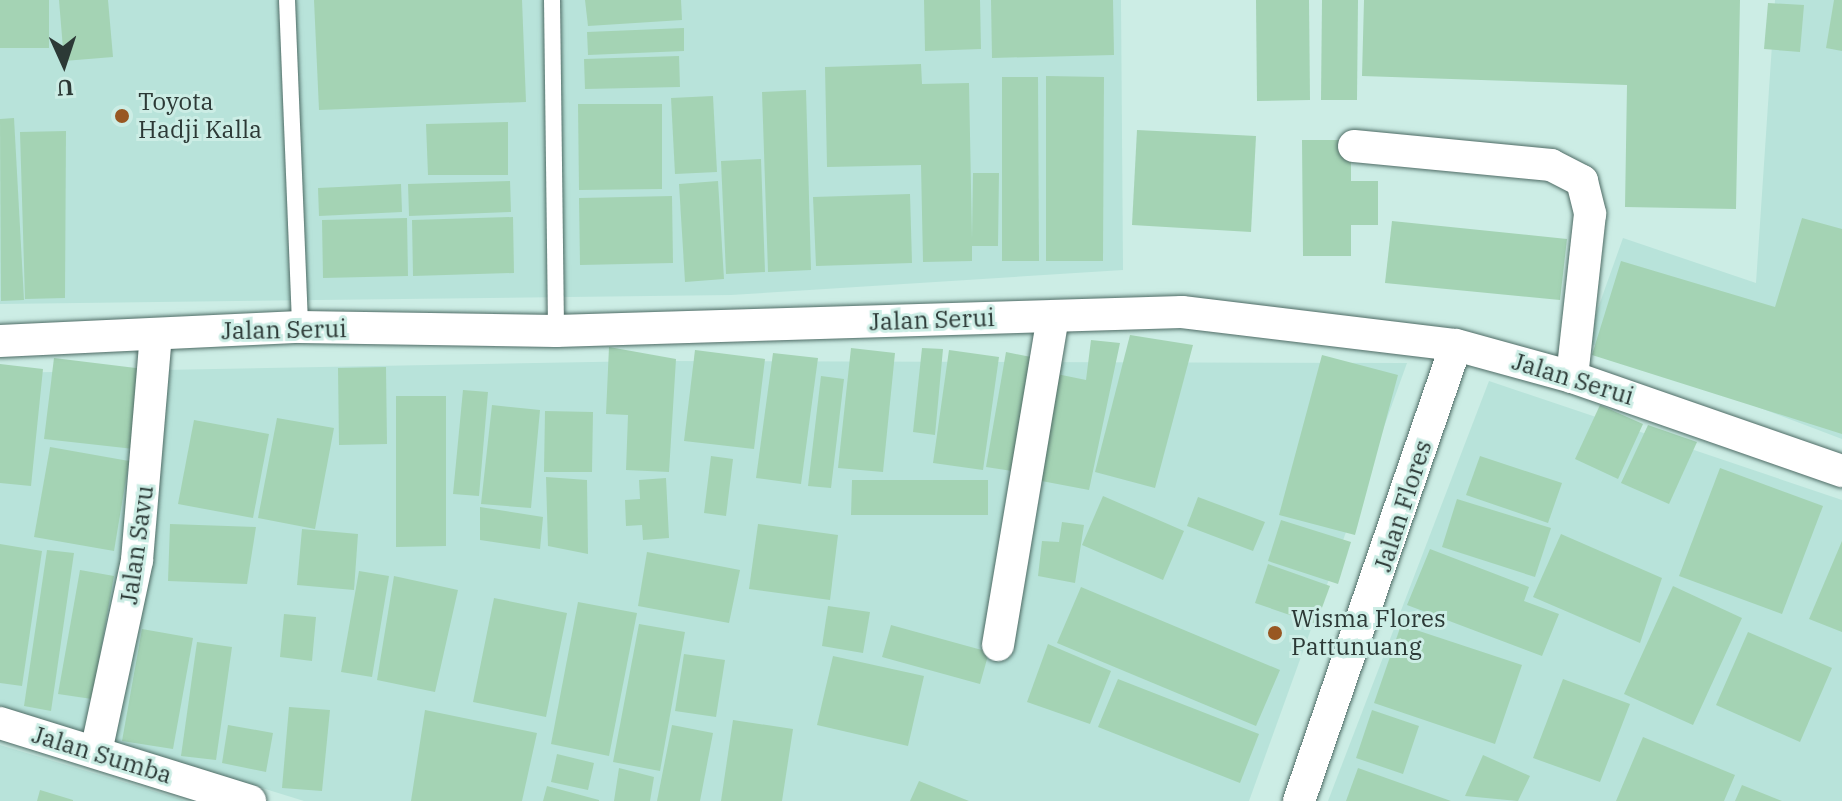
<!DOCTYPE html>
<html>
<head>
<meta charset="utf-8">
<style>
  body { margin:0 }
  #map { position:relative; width:1842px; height:801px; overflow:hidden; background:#ccede5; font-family:"IBM Plex Serif",serif }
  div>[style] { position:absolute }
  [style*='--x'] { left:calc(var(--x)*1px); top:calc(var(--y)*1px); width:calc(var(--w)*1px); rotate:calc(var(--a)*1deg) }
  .built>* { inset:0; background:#b8e3da }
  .building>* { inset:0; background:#a4d3b4 }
  .roads { filter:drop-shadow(0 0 2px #4e6b65) drop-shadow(0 0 2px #4e6b65) }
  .lane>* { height:16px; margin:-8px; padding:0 8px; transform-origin:8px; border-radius:8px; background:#fff }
  .street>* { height:32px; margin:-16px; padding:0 16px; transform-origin:16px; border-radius:16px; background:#fff }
  .dots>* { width:22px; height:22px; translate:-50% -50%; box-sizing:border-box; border:4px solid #ccede5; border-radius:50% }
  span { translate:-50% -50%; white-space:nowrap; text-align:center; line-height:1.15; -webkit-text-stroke:6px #ccede5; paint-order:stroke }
  .poi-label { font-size:24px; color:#2c3936 }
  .left { translate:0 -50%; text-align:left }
  .street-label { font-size:24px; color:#2c3936 }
  .north { position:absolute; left:24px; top:24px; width:80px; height:80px; -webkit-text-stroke:6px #ccede5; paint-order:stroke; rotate:177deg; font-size:22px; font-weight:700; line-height:32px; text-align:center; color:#2c3936 }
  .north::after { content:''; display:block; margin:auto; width:28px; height:36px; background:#2c3936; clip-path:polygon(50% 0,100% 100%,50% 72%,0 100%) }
</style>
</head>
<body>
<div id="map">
  <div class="built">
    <i style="clip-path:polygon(0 0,1121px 0,1123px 270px,731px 295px,0 304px)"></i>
    <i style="clip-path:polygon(1775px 0,1842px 0,1842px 439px,1586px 342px,1623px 238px,1756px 283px)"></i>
    <i style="clip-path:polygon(648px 361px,1407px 363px,1249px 801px,304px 801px,0 706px,0 373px)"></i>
    <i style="clip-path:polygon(1489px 381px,1842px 500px,1842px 801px,1328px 801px)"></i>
    <i style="clip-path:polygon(0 745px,180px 799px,185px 801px,0 801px)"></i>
  </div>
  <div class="building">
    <i style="clip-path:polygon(0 0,49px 0,49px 48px,0 48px)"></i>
    <i style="clip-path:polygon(59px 0,108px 0,113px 57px,64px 61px)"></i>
    <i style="clip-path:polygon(314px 0,522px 0,526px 102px,319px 110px)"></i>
    <i style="clip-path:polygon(585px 0,681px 0,682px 20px,588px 26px)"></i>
    <i style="clip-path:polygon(924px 0,980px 0,981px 49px,925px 51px)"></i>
    <i style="clip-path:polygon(991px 0,1113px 0,1114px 55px,992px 58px)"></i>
    <i style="clip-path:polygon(1256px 0,1309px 0,1310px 100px,1257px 101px)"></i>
    <i style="clip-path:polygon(1322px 0,1358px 0,1357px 100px,1321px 100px)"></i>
    <i style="clip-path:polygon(1364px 0,1740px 0,1736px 209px,1625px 207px,1627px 85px,1362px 76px)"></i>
    <i style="clip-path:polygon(1834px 0,1842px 0,1842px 51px,1826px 48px)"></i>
    <i style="clip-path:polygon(1768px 3px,1804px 5px,1800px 52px,1764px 49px)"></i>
    <i style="clip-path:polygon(684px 28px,684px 51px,588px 55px,587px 32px)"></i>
    <i style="clip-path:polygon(679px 56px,680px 87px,585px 89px,584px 59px)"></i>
    <i style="clip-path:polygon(921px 64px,922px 84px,969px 83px,972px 239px,973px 173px,999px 173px,998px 246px,972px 246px,972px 261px,923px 262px,921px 165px,827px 167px,825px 67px)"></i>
    <i style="clip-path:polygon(1046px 76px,1104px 77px,1103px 261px,1046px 261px)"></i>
    <i style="clip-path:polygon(1002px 77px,1038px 77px,1039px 261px,1002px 261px)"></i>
    <i style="clip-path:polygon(806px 90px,811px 270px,768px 272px,762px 92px)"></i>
    <i style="clip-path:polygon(713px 96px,717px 172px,675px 174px,671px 98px)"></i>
    <i style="clip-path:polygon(578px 104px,662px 104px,662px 189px,579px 190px)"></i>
    <i style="clip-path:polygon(14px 118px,24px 300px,1px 301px,0 119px)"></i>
    <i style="clip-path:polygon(508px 122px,508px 175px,428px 175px,426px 124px)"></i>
    <i style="clip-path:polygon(1137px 130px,1256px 136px,1251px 232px,1132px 225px)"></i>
    <i style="clip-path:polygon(66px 131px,65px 298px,25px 299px,20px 132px)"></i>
    <i style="clip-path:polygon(1302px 140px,1351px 140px,1351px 181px,1378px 181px,1378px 225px,1351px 225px,1351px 256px,1303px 256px)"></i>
    <i style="clip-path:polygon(761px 159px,765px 272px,726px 274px,721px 161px)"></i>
    <i style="clip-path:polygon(510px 181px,511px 212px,409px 216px,408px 184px)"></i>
    <i style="clip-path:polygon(718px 181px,724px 279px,685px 282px,679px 184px)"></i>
    <i style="clip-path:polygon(401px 184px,402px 212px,319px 216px,318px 188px)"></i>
    <i style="clip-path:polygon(910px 194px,912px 263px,816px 266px,813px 197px)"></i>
    <i style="clip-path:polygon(672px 196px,673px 263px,580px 265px,579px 198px)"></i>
    <i style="clip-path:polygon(513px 217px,514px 273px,413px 276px,412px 220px)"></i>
    <i style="clip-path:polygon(407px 218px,408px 276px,323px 278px,322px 220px)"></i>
    <i style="clip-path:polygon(1802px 218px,1842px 229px,1842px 434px,1592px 355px,1621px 261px,1775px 307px)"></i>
    <i style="clip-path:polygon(1392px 221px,1567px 239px,1560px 300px,1385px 283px)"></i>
    <i style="clip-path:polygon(1130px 335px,1193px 345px,1155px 488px,1095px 472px)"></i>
    <i style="clip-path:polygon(1091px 340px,1120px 343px,1089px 490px,1031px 479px,1052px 373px,1086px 380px)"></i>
    <i style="clip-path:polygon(609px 347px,676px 359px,669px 472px,626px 470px,628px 415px,606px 414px)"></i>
    <i style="clip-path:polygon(851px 348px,895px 353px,883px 472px,838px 468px)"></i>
    <i style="clip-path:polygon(922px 348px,943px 349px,935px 435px,913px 432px)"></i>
    <i style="clip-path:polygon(695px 350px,765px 359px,754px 449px,684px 441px)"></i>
    <i style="clip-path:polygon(949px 350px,999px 357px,983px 470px,933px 463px)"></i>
    <i style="clip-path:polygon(1006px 352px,1031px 357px,1012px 471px,986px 467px)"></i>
    <i style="clip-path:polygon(773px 353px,818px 358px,801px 484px,756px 478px)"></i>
    <i style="clip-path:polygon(1322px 355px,1398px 375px,1355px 535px,1279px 515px)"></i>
    <i style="clip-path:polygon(54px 358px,144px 369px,134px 449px,44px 439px)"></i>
    <i style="clip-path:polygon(0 364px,43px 369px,31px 486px,0 483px)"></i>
    <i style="clip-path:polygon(386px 367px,387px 444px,339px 445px,338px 368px)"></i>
    <i style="clip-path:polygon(821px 376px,844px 379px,831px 488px,808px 486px)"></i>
    <i style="clip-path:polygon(463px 390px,488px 392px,479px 496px,453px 494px)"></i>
    <i style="clip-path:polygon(396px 396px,446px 396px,446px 546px,396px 547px)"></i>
    <i style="clip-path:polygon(492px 405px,540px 410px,531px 508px,481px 504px)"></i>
    <i style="clip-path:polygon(1600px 405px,1643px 424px,1618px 479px,1575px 459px)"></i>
    <i style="clip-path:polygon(545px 411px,593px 412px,592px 472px,544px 472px)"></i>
    <i style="clip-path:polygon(277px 418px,334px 428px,315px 529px,258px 518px)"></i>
    <i style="clip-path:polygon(194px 420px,269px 434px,253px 518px,178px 504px)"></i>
    <i style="clip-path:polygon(1648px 425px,1697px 442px,1669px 504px,1621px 483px)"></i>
    <i style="clip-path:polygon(50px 447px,129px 461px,114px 551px,34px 537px)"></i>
    <i style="clip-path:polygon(711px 456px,733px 459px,726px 516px,704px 513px)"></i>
    <i style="clip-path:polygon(1480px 456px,1562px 483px,1548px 523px,1466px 495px)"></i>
    <i style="clip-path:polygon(1720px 468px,1823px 506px,1782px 614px,1679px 576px)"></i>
    <i style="clip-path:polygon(546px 477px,587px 480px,588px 554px,548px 546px)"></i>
    <i style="clip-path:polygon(666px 478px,669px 538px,643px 540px,642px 525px,626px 526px,625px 500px,640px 499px,639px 480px)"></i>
    <i style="clip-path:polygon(852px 480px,988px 480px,988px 515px,851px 515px)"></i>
    <i style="clip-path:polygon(1103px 496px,1184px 531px,1163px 580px,1082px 545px)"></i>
    <i style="clip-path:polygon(1198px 497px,1265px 522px,1253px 551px,1187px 526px)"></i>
    <i style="clip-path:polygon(1457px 499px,1551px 528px,1535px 577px,1442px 547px)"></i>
    <i style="clip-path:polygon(480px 507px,543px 517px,540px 549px,480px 540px)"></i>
    <i style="clip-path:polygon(1281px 520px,1351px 542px,1338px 584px,1268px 561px)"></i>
    <i style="clip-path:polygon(1062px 522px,1084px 525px,1075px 583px,1038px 576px,1042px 541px,1059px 542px)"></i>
    <i style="clip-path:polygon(170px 524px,256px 527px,247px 584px,168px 581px)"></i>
    <i style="clip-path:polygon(758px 524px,838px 535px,830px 600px,749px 589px)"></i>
    <i style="clip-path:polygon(302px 529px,358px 534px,354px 590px,297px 585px)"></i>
    <i style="clip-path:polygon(1561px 534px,1662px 578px,1640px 643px,1533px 597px)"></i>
    <i style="clip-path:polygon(1842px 541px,1842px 632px,1809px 619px)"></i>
    <i style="clip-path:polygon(0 544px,42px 551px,22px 686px,0 683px)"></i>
    <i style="clip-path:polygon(1430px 549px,1529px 587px,1524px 601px,1559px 614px,1542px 656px,1407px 605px)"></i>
    <i style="clip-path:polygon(47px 550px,74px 553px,51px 711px,24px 706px)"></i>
    <i style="clip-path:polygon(647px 552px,740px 570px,729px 623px,638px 606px)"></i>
    <i style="clip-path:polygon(1268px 564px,1330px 586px,1316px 624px,1255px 603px)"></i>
    <i style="clip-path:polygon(80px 570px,114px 576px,92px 699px,58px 694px)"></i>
    <i style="clip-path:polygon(359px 571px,389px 576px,372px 677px,341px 672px)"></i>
    <i style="clip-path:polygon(394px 576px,458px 590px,435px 692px,377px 680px)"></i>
    <i style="clip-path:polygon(1673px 586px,1742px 618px,1693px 725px,1624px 694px)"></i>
    <i style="clip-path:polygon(1081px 587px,1280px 670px,1256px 726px,1057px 643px)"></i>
    <i style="clip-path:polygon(494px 598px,567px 613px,546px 717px,473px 702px)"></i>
    <i style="clip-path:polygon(578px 602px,637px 613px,609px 756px,551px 744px)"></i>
    <i style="clip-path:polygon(828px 606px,870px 612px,863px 653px,822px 646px)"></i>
    <i style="clip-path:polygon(284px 614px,316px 617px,312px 661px,280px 657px)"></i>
    <i style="clip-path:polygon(639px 624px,685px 632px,660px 771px,613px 762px)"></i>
    <i style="clip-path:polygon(891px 625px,989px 652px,980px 684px,882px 657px)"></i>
    <i style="clip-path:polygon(1401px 625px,1522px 665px,1495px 744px,1374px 703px)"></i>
    <i style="clip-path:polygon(142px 629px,193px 638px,173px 749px,122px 741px)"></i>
    <i style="clip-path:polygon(1748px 632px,1832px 668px,1800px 742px,1716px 705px)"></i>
    <i style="clip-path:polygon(197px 642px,232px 647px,216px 760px,181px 756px)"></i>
    <i style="clip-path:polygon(1048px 644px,1111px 671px,1090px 724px,1027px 702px)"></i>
    <i style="clip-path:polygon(684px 654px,725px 660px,716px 717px,675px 711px)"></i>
    <i style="clip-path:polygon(833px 656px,924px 676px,908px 746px,817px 725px)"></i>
    <i style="clip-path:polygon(1118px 679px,1259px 734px,1240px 783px,1098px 727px)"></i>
    <i style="clip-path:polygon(1563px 679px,1630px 704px,1600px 782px,1533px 758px)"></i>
    <i style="clip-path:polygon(289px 707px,330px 710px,322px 791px,282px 788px)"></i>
    <i style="clip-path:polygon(425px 710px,537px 733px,522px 801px,411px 801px)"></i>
    <i style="clip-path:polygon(1372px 710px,1419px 726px,1403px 774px,1356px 758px)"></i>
    <i style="clip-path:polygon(733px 720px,793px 729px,782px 801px,721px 801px)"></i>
    <i style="clip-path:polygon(228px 725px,273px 733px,266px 772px,222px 763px)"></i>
    <i style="clip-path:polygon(672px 725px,713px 733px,700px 801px,657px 801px)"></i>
    <i style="clip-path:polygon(1643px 737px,1735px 775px,1724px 801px,1616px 801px)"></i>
    <i style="clip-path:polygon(557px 754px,594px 763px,588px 790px,551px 782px)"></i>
    <i style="clip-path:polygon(1483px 755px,1530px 776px,1518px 801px,1465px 796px)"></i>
    <i style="clip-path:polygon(619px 768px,654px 777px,650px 801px,614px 801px)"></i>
    <i style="clip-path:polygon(1358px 768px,1451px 801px,1346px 801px)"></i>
    <i style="clip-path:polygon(919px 781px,969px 801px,910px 801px)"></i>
    <i style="clip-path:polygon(1742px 785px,1782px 801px,1735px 801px)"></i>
    <i style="clip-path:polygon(547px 786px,599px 800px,599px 801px,543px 801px)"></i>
    <i style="clip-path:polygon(40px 790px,73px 800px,73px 801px,37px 801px)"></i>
  </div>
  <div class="roads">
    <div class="lane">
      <i style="--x:287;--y:0;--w:327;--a:87.7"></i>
      <i style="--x:552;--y:0;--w:331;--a:89.3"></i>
    </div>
    <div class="street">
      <i style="--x:1354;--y:146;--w:198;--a:5.5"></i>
      <i style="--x:1551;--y:165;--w:35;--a:27"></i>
      <i style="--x:1582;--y:181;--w:34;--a:76"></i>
      <i style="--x:1590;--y:214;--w:164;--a:96.3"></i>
      <i style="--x:0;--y:341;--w:300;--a:-2.7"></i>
      <i style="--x:300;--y:327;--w:256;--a:0.9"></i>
      <i style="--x:556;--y:331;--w:626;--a:-1.74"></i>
      <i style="--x:1182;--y:312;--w:276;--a:6.9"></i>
      <i style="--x:1456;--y:345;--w:120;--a:15.4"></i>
      <i style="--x:1572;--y:377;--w:286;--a:19.2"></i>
      <i style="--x:998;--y:645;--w:333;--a:-80.5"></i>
      <i style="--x:0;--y:723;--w:262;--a:17.3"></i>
      <i style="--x:96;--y:752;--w:196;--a:-77.9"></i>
      <i style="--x:137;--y:560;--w:226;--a:-85.2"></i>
      <i style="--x:1299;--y:801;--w:482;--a:-71"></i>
    </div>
  </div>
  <div class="dots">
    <i style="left:122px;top:116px;background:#985722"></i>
    <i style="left:1275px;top:633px;background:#985722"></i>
  </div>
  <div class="poi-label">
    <span class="left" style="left:138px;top:116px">Toyota<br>Hadji Kalla</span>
    <span class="left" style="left:1291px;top:633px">Wisma Flores<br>Pattunuang</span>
  </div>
  <div class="street-label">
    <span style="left:932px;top:320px;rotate:-2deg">Jalan Serui</span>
    <span style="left:284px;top:330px;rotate:-1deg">Jalan Serui</span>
    <span style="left:1573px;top:379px;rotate:17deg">Jalan Serui</span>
    <span style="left:1403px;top:506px;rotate:-72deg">Jalan Flores</span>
    <span style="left:137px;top:545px;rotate:-82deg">Jalan Savu</span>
    <span style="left:102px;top:755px;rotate:17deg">Jalan Sumba</span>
  </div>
  <div class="north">U</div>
</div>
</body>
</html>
